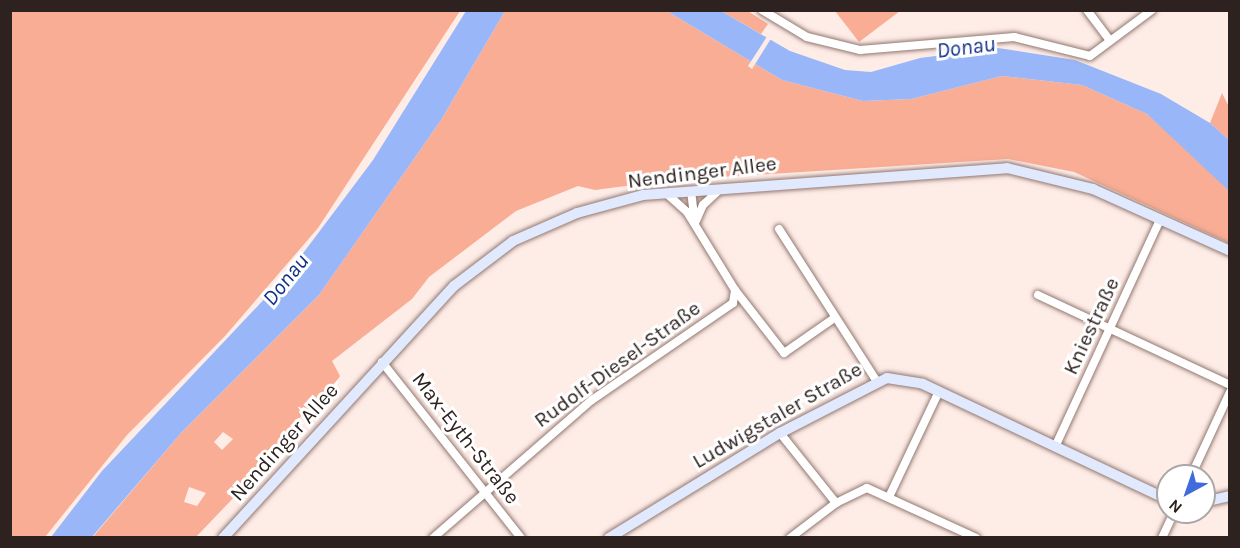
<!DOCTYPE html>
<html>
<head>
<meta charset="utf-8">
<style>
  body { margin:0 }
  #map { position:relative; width:1240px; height:548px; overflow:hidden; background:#feece7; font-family:Karla,sans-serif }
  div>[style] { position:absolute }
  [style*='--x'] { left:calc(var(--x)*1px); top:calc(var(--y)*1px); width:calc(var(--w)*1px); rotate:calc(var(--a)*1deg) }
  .green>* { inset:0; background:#f9ad95 }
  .water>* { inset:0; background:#99b7f8 }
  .pier>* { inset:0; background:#feece7 }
  .roads { filter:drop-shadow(0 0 2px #927870) drop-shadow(0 0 2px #927870) }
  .street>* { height:8px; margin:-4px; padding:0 4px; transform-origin:4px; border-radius:4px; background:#fff }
  .secondary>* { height:10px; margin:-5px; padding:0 5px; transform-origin:5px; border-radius:5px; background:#e0e9fd }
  span { translate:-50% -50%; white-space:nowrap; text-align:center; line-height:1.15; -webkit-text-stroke:6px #fff; paint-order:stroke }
  .street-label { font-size:21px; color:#2d221f }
  .water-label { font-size:22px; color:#12308a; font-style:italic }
  .frame { position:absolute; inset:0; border:12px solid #2d221f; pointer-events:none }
  .north { position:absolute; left:1156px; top:464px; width:60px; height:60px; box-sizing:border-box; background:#fff; border:2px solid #aba7a5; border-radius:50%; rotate:220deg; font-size:16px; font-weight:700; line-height:24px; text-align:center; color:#2d221f }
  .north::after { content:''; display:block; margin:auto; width:21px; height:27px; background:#3f6bdc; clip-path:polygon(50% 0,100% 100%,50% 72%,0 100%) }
</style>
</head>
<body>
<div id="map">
  <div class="green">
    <i style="clip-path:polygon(10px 11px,460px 11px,318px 228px,225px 336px,127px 435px,45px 537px,11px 537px)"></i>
    <i style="clip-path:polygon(evenodd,505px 11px,667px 11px,782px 80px,863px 101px,911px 99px,1002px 76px,1082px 85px,1147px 114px,1215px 175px,1229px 191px,1229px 243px,1074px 172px,1008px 159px,672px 180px,595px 190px,578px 186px,516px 211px,429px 277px,412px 299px,332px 361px,340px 376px,333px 387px,295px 422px,263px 467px,196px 537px,92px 538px,181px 433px,319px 295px,441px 120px,505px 11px,223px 432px,233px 439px,222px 450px,214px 442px,223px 432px,505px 11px,189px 487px,206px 493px,197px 506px,184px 502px,189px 487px)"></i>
    <i style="clip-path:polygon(721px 11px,748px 11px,768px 24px,761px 34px)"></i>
    <i style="clip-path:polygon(835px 11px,900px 11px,859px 42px)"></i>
    <i style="clip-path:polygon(1222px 93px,1229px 107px,1229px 140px,1210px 123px)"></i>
  </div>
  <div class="water">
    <i style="clip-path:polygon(466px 11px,505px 11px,441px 120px,319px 295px,181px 433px,92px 537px,51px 537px,102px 471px,286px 276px,373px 160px)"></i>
    <i style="clip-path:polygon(667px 11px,721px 11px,790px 51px,845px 70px,871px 72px,920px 58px,998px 48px,1075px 60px,1161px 94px,1210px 123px,1229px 140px,1229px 191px,1147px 114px,1082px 85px,1002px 76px,911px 99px,863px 101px,782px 80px)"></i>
  </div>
  <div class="pier">
    <i style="clip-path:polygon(768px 35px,772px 37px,752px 69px,748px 66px)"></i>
  </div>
  <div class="roads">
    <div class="street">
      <i style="--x:762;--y:10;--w:52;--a:31"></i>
      <i style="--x:807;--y:37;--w:55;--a:13.8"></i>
      <i style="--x:860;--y:50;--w:155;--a:-4.8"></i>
      <i style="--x:1014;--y:37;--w:78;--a:14"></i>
      <i style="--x:1090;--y:56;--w:77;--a:-36.6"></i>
      <i style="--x:1087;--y:10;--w:38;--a:53"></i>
      <i style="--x:691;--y:191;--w:31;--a:83"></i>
      <i style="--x:666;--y:193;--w:28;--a:42"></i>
      <i style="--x:687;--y:212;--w:92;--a:58.4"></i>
      <i style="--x:735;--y:290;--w:80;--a:52.1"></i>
      <i style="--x:784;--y:353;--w:60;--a:-34.8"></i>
      <i style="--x:695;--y:223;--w:20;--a:-66"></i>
      <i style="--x:703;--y:205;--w:23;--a:-43"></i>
      <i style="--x:779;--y:229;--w:179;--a:57.3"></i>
      <i style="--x:1038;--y:295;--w:212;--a:25.1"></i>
      <i style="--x:382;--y:362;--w:224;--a:51.7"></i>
      <i style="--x:780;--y:433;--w:90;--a:51.3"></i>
      <i style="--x:836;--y:503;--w:58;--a:142.7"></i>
      <i style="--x:1055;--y:447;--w:250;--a:-65.2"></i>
      <i style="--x:1191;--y:476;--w:93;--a:-65.1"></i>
      <i style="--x:889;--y:497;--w:117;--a:-64.7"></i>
      <i style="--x:836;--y:503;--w:34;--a:-26"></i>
      <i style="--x:867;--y:488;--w:120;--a:24.6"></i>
      <i style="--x:433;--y:538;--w:211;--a:-41"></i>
      <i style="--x:592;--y:400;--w:171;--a:-34.5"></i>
      <i style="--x:733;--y:303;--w:13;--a:-81"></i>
      <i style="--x:1162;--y:538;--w:29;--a:-65"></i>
    </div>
    <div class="secondary">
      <i style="--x:1204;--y:502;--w:27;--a:-13"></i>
      <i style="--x:223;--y:538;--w:342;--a:-47.5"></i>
      <i style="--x:454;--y:286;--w:74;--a:-37.3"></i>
      <i style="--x:513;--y:241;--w:70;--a:-23.6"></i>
      <i style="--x:577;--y:213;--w:68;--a:-15.3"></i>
      <i style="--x:643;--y:195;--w:365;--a:-4.2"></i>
      <i style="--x:1007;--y:168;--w:89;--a:13.7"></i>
      <i style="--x:1093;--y:189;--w:150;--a:24.3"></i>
      <i style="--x:609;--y:538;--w:201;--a:-31.6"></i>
      <i style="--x:780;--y:433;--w:120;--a:-27.2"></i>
      <i style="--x:887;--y:378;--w:36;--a:9"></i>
      <i style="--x:923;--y:384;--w:271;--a:25.3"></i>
    </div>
  </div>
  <div class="street-label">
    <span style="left:702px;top:172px;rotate:-7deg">Nendinger Allee</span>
    <span style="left:1091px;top:326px;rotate:-65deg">Kniestraße</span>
    <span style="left:617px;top:364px;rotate:-36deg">Rudolf-Diesel-Straße</span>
    <span style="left:777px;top:415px;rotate:-30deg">Ludwigstaler Straße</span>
    <span style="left:466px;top:438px;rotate:52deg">Max-Eyth-Straße</span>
    <span style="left:284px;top:442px;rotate:-48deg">Nendinger Allee</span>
  </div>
  <div class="water-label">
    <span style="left:966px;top:48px;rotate:-7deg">Donau</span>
    <span style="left:286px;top:280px;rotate:-51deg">Donau</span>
  </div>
  <div class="frame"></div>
  <div class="north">N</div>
</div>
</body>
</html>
